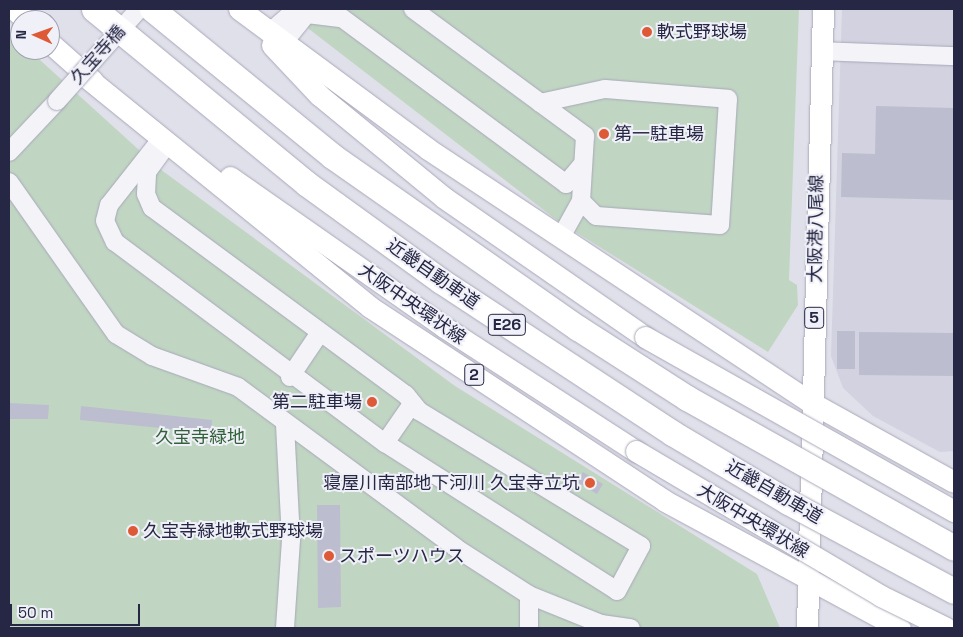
<!DOCTYPE html>
<html>
<head>
<meta charset="utf-8">
<style>
  body { margin:0 }
  #map { position:relative; width:963px; height:637px; overflow:hidden; background:#e0e0eb; font-family:"Space Grotesk","Noto Sans JP",sans-serif }
  div>[style] { position:absolute }
  [style*='--x'] { left:calc(var(--x)*1px); top:calc(var(--y)*1px); width:calc(var(--w)*1px); rotate:calc(var(--a)*1deg) }
  .built>* { inset:0; background:#d2d2e0 }
  .green>* { inset:0; background:#c0d6c2 }
  .building>* { inset:0; background:#bcbdce }
  .roads { filter:drop-shadow(0 0 1px #a8a8b9) drop-shadow(0 0 1px #a8a8b9) }
  .minor>* { height:18px; margin:-9px; padding:0 9px; transform-origin:9px; border-radius:9px; background:#f3f3f8 }
  .major>* { height:21px; margin:-10.5px; padding:0 10.5px; transform-origin:10.5px; border-radius:10.5px; background:#fff }
  .bridges { filter:drop-shadow(0 0 1px #a8a8b9) drop-shadow(0 0 1px #a8a8b9) }
  .minor-bridge>* { height:18px; margin:-9px; padding:0 9px; transform-origin:9px; border-radius:9px; background:#f3f3f8 }
  .major-bridge>* { height:21px; margin:-10.5px; padding:0 10.5px; transform-origin:10.5px; border-radius:10.5px; background:#fff }
  .highway-bridge>* { height:25px; margin:-12.5px; padding:0 12.5px; transform-origin:12.5px; border-radius:12.5px; background:#fff }
  .dots>* { width:14px; height:14px; translate:-50% -50%; box-sizing:border-box; border:2px solid #f0f0f8; border-radius:50% }
  span { translate:-50% -50%; white-space:nowrap; text-align:center; line-height:1.15; -webkit-text-stroke:4px #f0f0f8; paint-order:stroke }
  .shield-label span { padding:1px 4px; background:#f0f0f8; border:1px solid; border-radius:4px; -webkit-text-stroke-width:0 }
  .shield-label { font-size:16px; color:#262744; font-weight:700 }
  .poi-label { font-size:18px; color:#262744 }
  .left { translate:0 -50%; text-align:left }
  .right { translate:-100% -50%; text-align:right }
  .street-label { font-size:18px; color:#262744 }
  .park-label { font-size:18px; color:#32623a }
  .frame { position:absolute; inset:0; border:10px solid #262744; pointer-events:none }
  .north { position:absolute; left:10px; top:10px; width:50px; height:50px; box-sizing:border-box; background:#f0f0f8; border:1px solid #9fa0b0; border-radius:50%; rotate:272deg; font-size:14px; font-weight:700; line-height:20px; text-align:center; color:#262744 }
  .north::after { content:''; display:block; margin:auto; width:18px; height:22px; background:#de5a37; clip-path:polygon(50% 0,100% 100%,50% 72%,0 100%) }
  .scale { position:absolute; left:10px; top:604px; width:130px; height:22px; box-sizing:border-box; border:2px solid #262744; border-top:0; padding-left:6px; font-size:15px; line-height:18px; white-space:nowrap; color:#262744; -webkit-text-stroke:4px #f0f0f8; paint-order:stroke }
</style>
</head>
<body>
<div id="map">
  <div class="built">
    <i style="clip-path:polygon(842px 9px,954px 9px,954px 451px,940px 452px,873px 416px,843px 388px,831px 356px)"></i>
  </div>
  <div class="green">
    <i style="clip-path:polygon(283px 9px,799px 9px,789px 280px,797px 285px,798px 305px,768px 352px,558px 221px)"></i>
    <i style="clip-path:polygon(9px 31px,20px 42px,20px 50px,29px 50px,160px 169px,455px 386px,757px 574px,780px 628px,9px 628px)"></i>
  </div>
  <div class="building">
    <i style="clip-path:polygon(876px 106px,954px 108px,954px 200px,841px 197px,842px 153px,875px 154px)"></i>
    <i style="clip-path:polygon(837px 331px,855px 331px,855px 369px,837px 369px)"></i>
    <i style="clip-path:polygon(859px 332px,954px 333px,954px 376px,859px 375px)"></i>
    <i style="clip-path:polygon(9px 403px,49px 405px,48px 419px,9px 419px)"></i>
    <i style="clip-path:polygon(81px 406px,212px 420px,211px 433px,80px 420px)"></i>
    <i style="clip-path:polygon(583px 472px,603px 484px,597px 494px,577px 482px)"></i>
    <i style="clip-path:polygon(317px 505px,340px 505px,341px 607px,318px 608px)"></i>
  </div>
  <div class="roads">
    <div class="minor">
      <i style="--x:413;--y:9;--w:214;--a:36.4"></i>
      <i style="--x:585;--y:136;--w:65;--a:93.5"></i>
      <i style="--x:581;--y:201;--w:41;--a:119.1"></i>
      <i style="--x:270;--y:32;--w:35;--a:-41"></i>
      <i style="--x:284;--y:42;--w:36;--a:-51"></i>
      <i style="--x:307;--y:14;--w:35;--a:7"></i>
      <i style="--x:342;--y:18;--w:279;--a:36.5"></i>
      <i style="--x:566;--y:184;--w:26;--a:-50"></i>
      <i style="--x:821;--y:51;--w:133;--a:2.2"></i>
      <i style="--x:540;--y:103;--w:66;--a:-12.2"></i>
      <i style="--x:605;--y:89;--w:123;--a:4.6"></i>
      <i style="--x:728;--y:99;--w:126;--a:93.6"></i>
      <i style="--x:720;--y:225;--w:124;--a:-175.8"></i>
      <i style="--x:596;--y:216;--w:21;--a:-135"></i>
      <i style="--x:162;--y:138;--w:85;--a:128.3"></i>
      <i style="--x:109;--y:205;--w:16;--a:104"></i>
      <i style="--x:105;--y:221;--w:23;--a:65"></i>
      <i style="--x:115;--y:242;--w:337;--a:36.7"></i>
      <i style="--x:385;--y:443;--w:275;--a:32.5"></i>
      <i style="--x:617;--y:591;--w:51;--a:-61.9"></i>
      <i style="--x:641;--y:546;--w:260;--a:-148.7"></i>
      <i style="--x:419;--y:411;--w:21;--a:-129"></i>
      <i style="--x:406;--y:395;--w:315;--a:-143.6"></i>
      <i style="--x:152;--y:208;--w:15;--a:-113"></i>
      <i style="--x:146;--y:194;--w:22;--a:-87"></i>
      <i style="--x:147;--y:172;--w:36;--a:-54"></i>
      <i style="--x:9;--y:152;--w:70;--a:-46.7"></i>
      <i style="--x:9;--y:182;--w:186;--a:54.9"></i>
      <i style="--x:116;--y:334;--w:42;--a:31.4"></i>
      <i style="--x:152;--y:356;--w:91;--a:19.8"></i>
      <i style="--x:238;--y:387;--w:271;--a:36.4"></i>
      <i style="--x:456;--y:548;--w:87;--a:32.8"></i>
      <i style="--x:529;--y:595;--w:78;--a:21.9"></i>
      <i style="--x:601;--y:624;--w:30;--a:8"></i>
      <i style="--x:290;--y:377;--w:52;--a:-56"></i>
      <i style="--x:385;--y:443;--w:47;--a:-55.3"></i>
      <i style="--x:529;--y:595;--w:33;--a:90"></i>
      <i style="--x:285;--y:628;--w:89;--a:-86.1"></i>
      <i style="--x:291;--y:539;--w:116;--a:-93"></i>
    </div>
    <div class="major">
      <i style="--x:14;--y:9;--w:16;--a:43"></i>
      <i style="--x:239;--y:9;--w:235;--a:36.5"></i>
      <i style="--x:428;--y:149;--w:460;--a:33.5"></i>
      <i style="--x:812;--y:403;--w:162;--a:29.1"></i>
      <i style="--x:50;--y:43;--w:57;--a:41.5"></i>
      <i style="--x:272;--y:45;--w:69;--a:46.8"></i>
      <i style="--x:319;--y:95;--w:161;--a:39.4"></i>
      <i style="--x:443;--y:197;--w:246;--a:34.7"></i>
      <i style="--x:80;--y:72;--w:373;--a:39"></i>
      <i style="--x:370;--y:307;--w:353;--a:33.3"></i>
      <i style="--x:665;--y:501;--w:267;--a:28.4"></i>
      <i style="--x:230;--y:177;--w:261;--a:35"></i>
      <i style="--x:444;--y:327;--w:229;--a:32.9"></i>
      <i style="--x:807;--y:628;--w:619;--a:-88.52"></i>
    </div>
  </div>
  <div class="bridges">
    <div class="minor-bridge">
      <i style="--x:57;--y:101;--w:123;--a:-48.3"></i>
    </div>
    <div class="major-bridge">
      <i style="--x:645;--y:337;--w:355;--a:29.4"></i>
      <i style="--x:636;--y:451;--w:285;--a:30.6"></i>
      <i style="--x:881;--y:596;--w:72;--a:26.2"></i>
    </div>
    <div class="highway-bridge">
      <i style="--x:94;--y:9;--w:276;--a:39.4"></i>
      <i style="--x:307;--y:184;--w:165;--a:35.9"></i>
      <i style="--x:441;--y:281;--w:277;--a:33.3"></i>
      <i style="--x:672;--y:433;--w:135;--a:30.7"></i>
      <i style="--x:788;--y:502;--w:188;--a:28.2"></i>
      <i style="--x:152;--y:9;--w:232;--a:39.2"></i>
      <i style="--x:332;--y:156;--w:300;--a:35"></i>
      <i style="--x:578;--y:328;--w:130;--a:32.7"></i>
      <i style="--x:687;--y:398;--w:306;--a:29.3"></i>
    </div>
  </div>
  <div class="dots">
    <i style="left:647px;top:32px;background:#de5a37"></i>
    <i style="left:604px;top:134px;background:#de5a37"></i>
    <i style="left:372px;top:402px;background:#de5a37"></i>
    <i style="left:590px;top:483px;background:#de5a37"></i>
    <i style="left:133px;top:531px;background:#de5a37"></i>
    <i style="left:329px;top:556px;background:#de5a37"></i>
  </div>
  <div class="shield-label">
    <span style="left:814px;top:318px">5</span>
    <span style="left:507px;top:325px">E26</span>
    <span style="left:474px;top:375px">2</span>
  </div>
  <div class="poi-label">
    <span class="left" style="left:657px;top:32px">軟式野球場</span>
    <span class="left" style="left:614px;top:134px">第一駐車場</span>
    <span class="right" style="left:362px;top:402px">第二駐車場</span>
    <span class="right" style="left:580px;top:483px">寝屋川南部地下河川 久宝寺立坑</span>
    <span class="left" style="left:143px;top:531px">久宝寺緑地軟式野球場</span>
    <span class="left" style="left:339px;top:556px">スポーツハウス</span>
  </div>
  <div class="street-label">
    <span style="left:98px;top:55px;rotate:-48deg">久宝寺橋</span>
    <span style="left:816px;top:229px;rotate:-89deg">大阪港八尾線</span>
    <span style="left:433px;top:274px;rotate:35deg">近畿自動車道</span>
    <span style="left:412px;top:304px;rotate:35deg">大阪中央環状線</span>
    <span style="left:774px;top:492px;rotate:30deg">近畿自動車道</span>
    <span style="left:753px;top:521px;rotate:31deg">大阪中央環状線</span>
  </div>
  <div class="park-label">
    <span style="left:200px;top:437px">久宝寺緑地</span>
  </div>
  <div class="frame"></div>
  <div class="north">N</div>
  <div class="scale">50 m</div>
</div>
</body>
</html>
